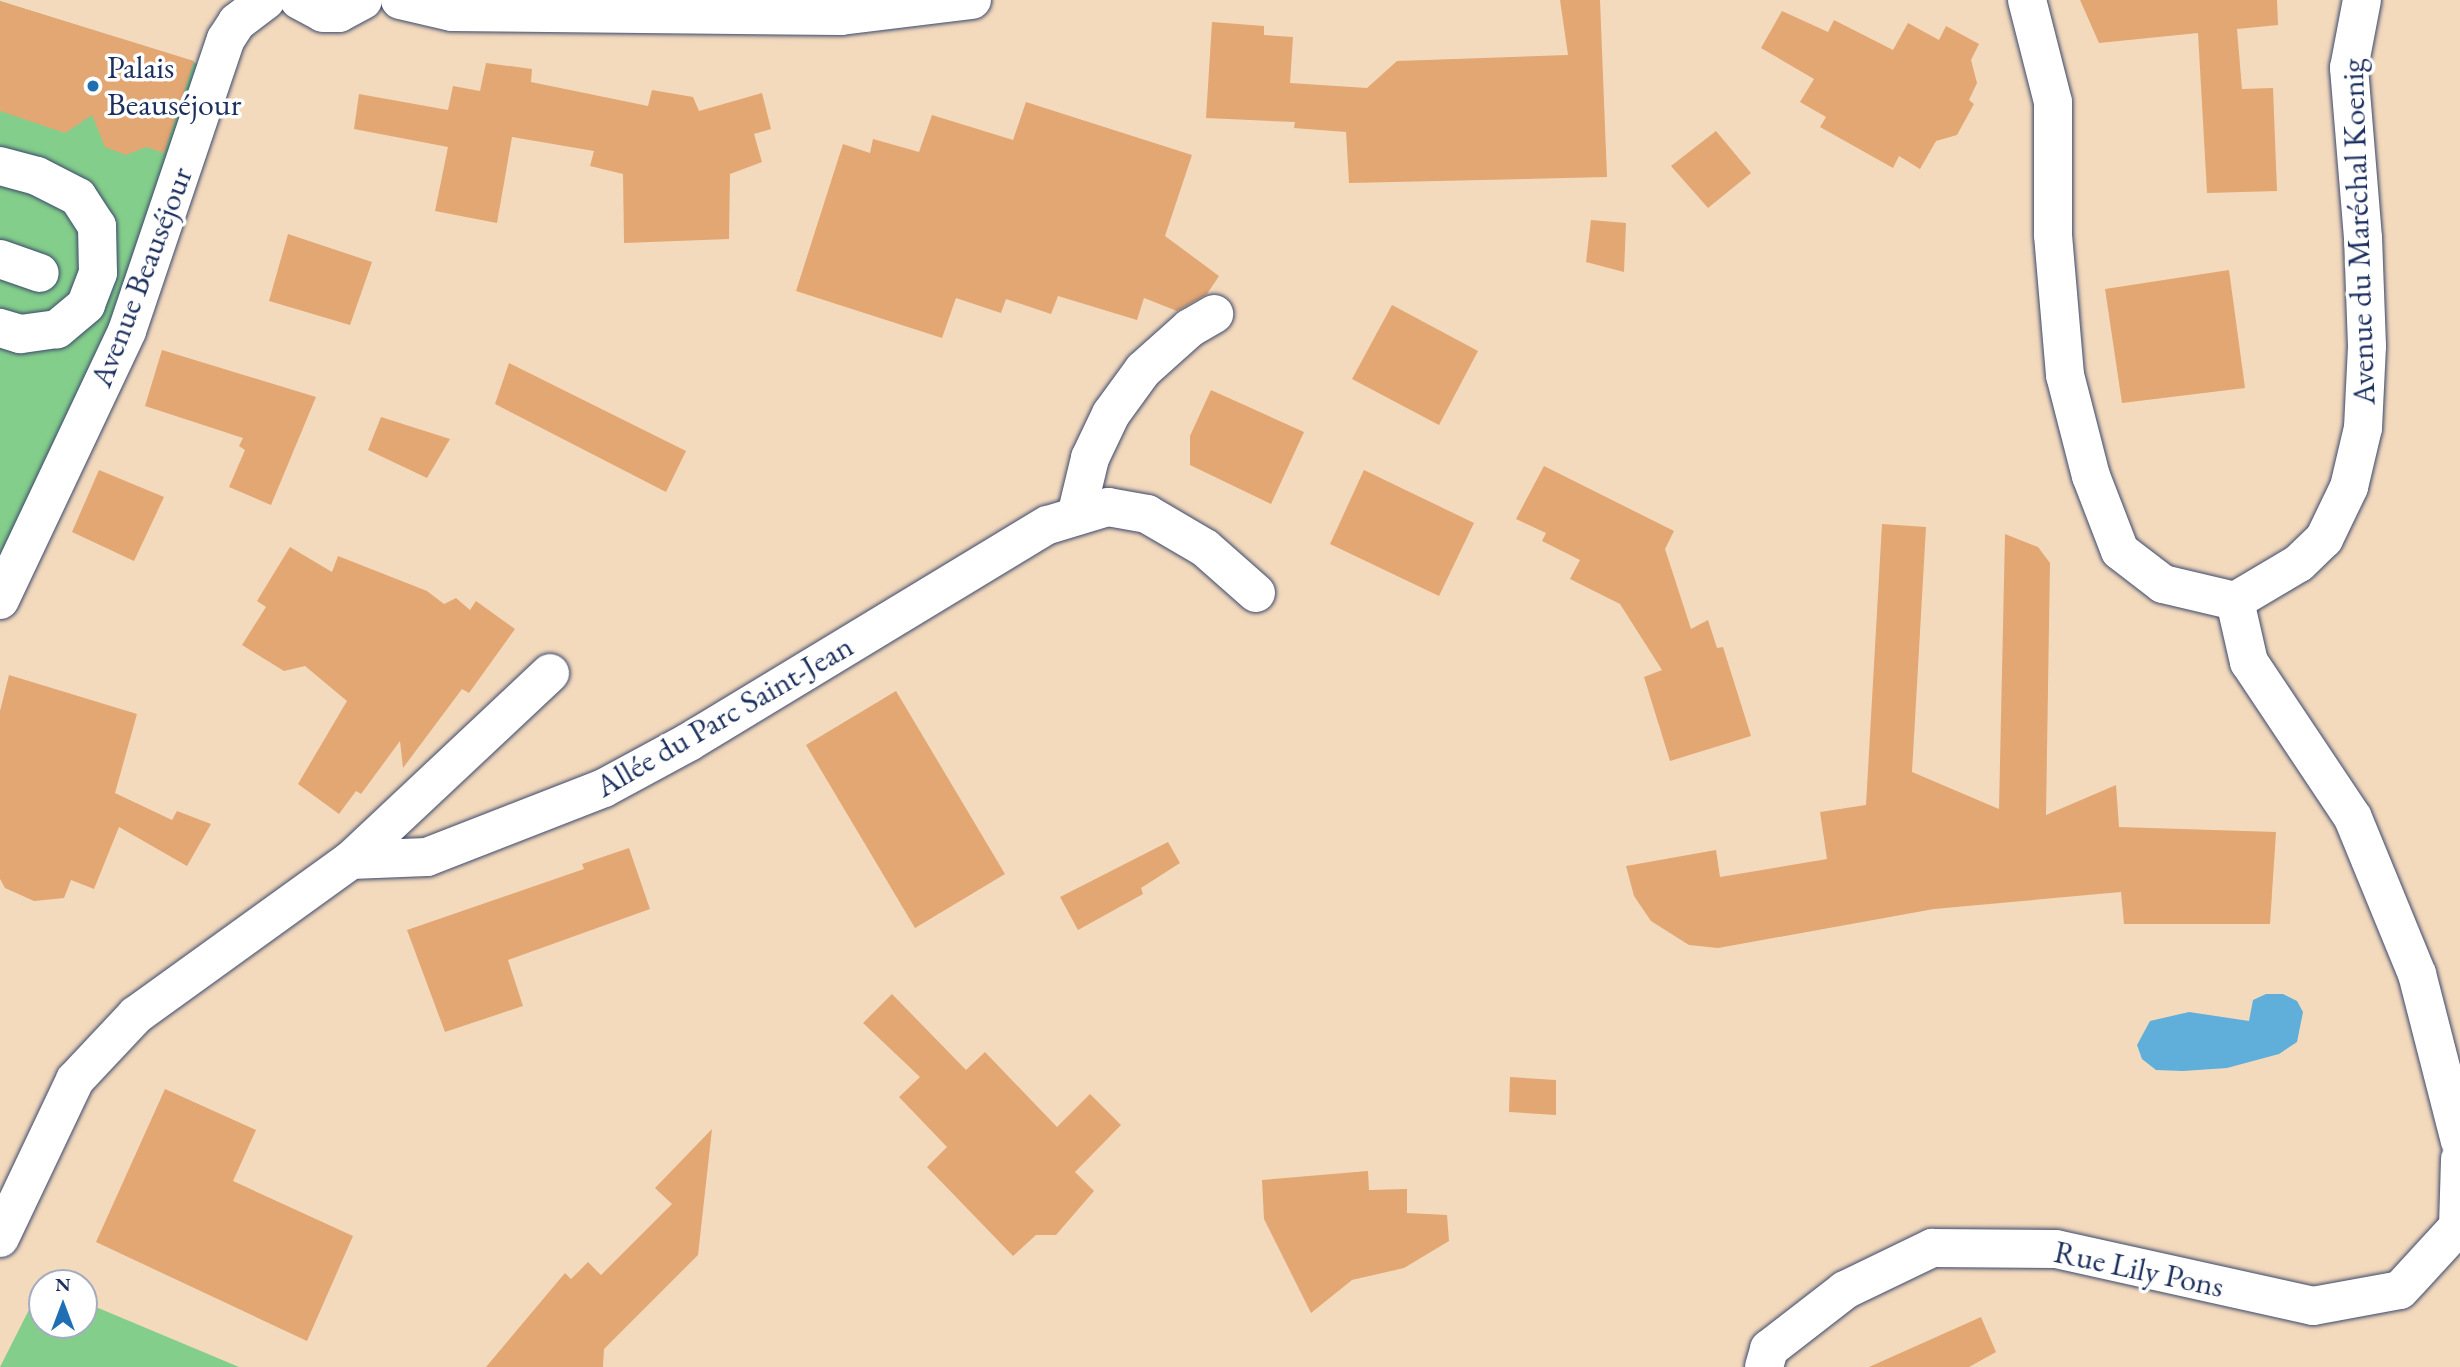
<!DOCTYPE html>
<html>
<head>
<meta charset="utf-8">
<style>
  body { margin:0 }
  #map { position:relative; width:2460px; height:1367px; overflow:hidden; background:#f4dabd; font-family:"EB Garamond",serif }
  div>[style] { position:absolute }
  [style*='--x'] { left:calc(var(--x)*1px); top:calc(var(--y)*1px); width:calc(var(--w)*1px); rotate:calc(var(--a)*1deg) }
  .green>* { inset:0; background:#84ce8b }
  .water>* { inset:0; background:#60aeda }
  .building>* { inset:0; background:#e2a773 }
  .roads { filter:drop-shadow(0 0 2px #3c496c) drop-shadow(0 0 2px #3c496c) }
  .minor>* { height:38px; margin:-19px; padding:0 19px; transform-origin:19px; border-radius:19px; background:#fff }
  .dots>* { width:19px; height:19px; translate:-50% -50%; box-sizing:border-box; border:4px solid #fff; border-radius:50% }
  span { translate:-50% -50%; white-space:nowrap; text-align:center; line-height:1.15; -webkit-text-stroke:7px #fff; paint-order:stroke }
  .poi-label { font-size:32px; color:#1b2f5e }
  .left { translate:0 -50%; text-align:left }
  .street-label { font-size:32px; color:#1b2f5e }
  .north { position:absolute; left:28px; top:1269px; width:70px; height:70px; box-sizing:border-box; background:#fff; border:2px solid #a4acbf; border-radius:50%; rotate:0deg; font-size:19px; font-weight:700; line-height:28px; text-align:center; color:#1b2f5e }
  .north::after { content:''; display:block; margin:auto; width:24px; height:32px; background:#1f6fb2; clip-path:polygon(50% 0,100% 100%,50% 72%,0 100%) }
</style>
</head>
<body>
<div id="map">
  <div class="green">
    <i style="clip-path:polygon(0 1px,205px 66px,119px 314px,0 569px)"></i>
    <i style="clip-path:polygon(42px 1284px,42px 1325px,84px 1325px,84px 1302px,239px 1367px,0 1367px)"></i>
  </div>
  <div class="water">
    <i style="clip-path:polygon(2266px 994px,2283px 994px,2297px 1001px,2303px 1012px,2297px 1042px,2279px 1054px,2227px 1068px,2183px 1071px,2156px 1070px,2142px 1059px,2137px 1045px,2150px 1021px,2189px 1012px,2249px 1021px,2253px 1000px)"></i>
  </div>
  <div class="building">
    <i style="clip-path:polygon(1560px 0,1600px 0,1607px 177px,1349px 183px,1346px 132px,1294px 128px,1295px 122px,1206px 118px,1212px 22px,1264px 26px,1264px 35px,1293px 37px,1290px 83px,1367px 88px,1397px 61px,1568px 55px)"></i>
    <i style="clip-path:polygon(2080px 0,2277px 0,2278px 25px,2237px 29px,2242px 89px,2273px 88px,2277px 191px,2207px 193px,2198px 33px,2099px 43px)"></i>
    <i style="clip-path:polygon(0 1px,194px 61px,164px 153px,146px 147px,126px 155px,105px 147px,92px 115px,65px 133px,0 111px)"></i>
    <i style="clip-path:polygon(1782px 11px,1828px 32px,1834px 20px,1893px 50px,1908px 23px,1939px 40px,1946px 26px,1979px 44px,1971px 60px,1977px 83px,1969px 100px,1974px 104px,1957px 135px,1936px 141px,1920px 169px,1899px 156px,1893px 168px,1820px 127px,1826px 117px,1800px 102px,1814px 79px,1761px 48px)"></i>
    <i style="clip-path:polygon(486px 63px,532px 69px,531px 82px,648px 106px,652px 90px,693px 97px,699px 111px,762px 93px,771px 129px,754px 134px,762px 162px,730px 174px,729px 239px,624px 243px,623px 174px,590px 166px,594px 151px,512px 137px,497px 223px,435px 211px,448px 147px,354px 129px,359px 94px,448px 110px,453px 86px,480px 91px)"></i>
    <i style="clip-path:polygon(1026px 102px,1192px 155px,1165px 236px,1219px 276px,1207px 294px,1177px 311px,1144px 298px,1137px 320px,1058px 296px,1051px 314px,1006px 299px,1001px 313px,956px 298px,942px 338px,796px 291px,843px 144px,870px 153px,873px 139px,919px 152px,932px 115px,1013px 140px)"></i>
    <i style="clip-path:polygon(1716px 131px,1751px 173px,1708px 208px,1671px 166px)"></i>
    <i style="clip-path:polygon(1591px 220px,1626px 223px,1624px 272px,1586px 262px)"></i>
    <i style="clip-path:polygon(288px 234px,372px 262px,350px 325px,269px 301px)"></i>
    <i style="clip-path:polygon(2229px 270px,2245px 388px,2122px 403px,2105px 289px)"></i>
    <i style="clip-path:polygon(1392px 305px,1478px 351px,1439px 425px,1352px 379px)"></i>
    <i style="clip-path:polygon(162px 350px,316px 397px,271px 505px,229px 487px,245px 450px,239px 446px,243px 438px,145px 406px)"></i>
    <i style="clip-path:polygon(509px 363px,686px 451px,666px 492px,495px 404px)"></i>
    <i style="clip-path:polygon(1211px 390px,1304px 432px,1271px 504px,1190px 465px,1190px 436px)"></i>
    <i style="clip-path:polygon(381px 417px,450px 439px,427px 478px,368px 450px)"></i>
    <i style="clip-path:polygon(1544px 466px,1674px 531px,1665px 549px,1691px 629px,1708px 620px,1717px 648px,1723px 647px,1751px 736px,1670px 761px,1644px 677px,1662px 670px,1620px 604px,1570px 579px,1580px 560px,1542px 541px,1546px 533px,1516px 519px)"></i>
    <i style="clip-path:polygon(99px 470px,164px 497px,134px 561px,72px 532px)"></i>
    <i style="clip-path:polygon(1364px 470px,1474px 523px,1439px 596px,1330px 544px)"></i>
    <i style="clip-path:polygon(1882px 524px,1926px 527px,1912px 772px,1999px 809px,2005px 534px,2038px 547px,2050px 563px,2046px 815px,2116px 785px,2119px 827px,2276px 832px,2270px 924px,2124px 924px,2121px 892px,1934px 909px,1718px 948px,1689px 945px,1651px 921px,1634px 896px,1626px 866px,1716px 850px,1720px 877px,1827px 859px,1820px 812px,1866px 805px)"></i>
    <i style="clip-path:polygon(290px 547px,332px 572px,338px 556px,427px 591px,444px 604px,456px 598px,470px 610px,476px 601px,515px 629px,469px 693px,462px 689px,403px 768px,400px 741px,361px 794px,356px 791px,339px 814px,298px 784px,347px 701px,305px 666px,284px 671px,242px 645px,266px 607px,257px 601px)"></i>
    <i style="clip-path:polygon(9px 675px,137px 714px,115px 793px,172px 820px,177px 811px,211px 824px,187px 866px,119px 827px,94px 889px,71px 880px,64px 898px,34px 901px,5px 888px,0 879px,0 711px)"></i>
    <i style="clip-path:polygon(896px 691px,1005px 874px,915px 928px,806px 745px)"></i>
    <i style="clip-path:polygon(1168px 842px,1180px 863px,1141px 888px,1143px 894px,1078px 930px,1060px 897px)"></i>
    <i style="clip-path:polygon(629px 848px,650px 909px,508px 960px,523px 1006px,445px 1032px,407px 930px,584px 869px,582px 864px)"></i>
    <i style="clip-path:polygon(892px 994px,966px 1070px,985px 1052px,1057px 1127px,1090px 1094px,1121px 1125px,1075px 1172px,1094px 1191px,1056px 1235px,1036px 1235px,1013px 1256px,927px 1167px,947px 1147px,899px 1097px,920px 1077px,863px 1023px)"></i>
    <i style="clip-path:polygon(1510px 1077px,1556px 1080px,1556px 1115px,1509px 1112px)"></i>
    <i style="clip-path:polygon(165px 1089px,256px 1130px,233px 1181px,353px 1236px,307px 1341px,96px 1242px)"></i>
    <i style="clip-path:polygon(712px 1129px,698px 1255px,604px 1349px,603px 1367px,486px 1367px,565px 1273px,571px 1279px,588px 1262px,601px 1275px,672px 1204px,655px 1188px)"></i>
    <i style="clip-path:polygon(1368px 1171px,1369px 1190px,1407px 1189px,1407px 1213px,1447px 1215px,1449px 1241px,1404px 1268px,1352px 1280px,1311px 1313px,1264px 1219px,1262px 1180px)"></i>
    <i style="clip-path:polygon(1981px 1317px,1996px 1352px,1969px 1367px,1869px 1367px)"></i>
  </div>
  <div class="roads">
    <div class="minor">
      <i style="--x:299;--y:0;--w:27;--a:28"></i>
      <i style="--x:323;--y:13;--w:16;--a:0"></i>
      <i style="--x:339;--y:13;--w:27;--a:-28"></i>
      <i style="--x:400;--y:0;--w:53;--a:13"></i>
      <i style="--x:452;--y:12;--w:389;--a:0.6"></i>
      <i style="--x:841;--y:16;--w:132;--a:-7"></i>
      <i style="--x:2027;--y:0;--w:105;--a:75.7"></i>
      <i style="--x:2053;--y:102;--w:133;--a:90"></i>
      <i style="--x:2053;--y:235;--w:141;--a:85.1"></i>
      <i style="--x:2065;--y:375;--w:104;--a:75.6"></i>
      <i style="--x:2091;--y:476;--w:80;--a:68.9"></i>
      <i style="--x:2120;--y:551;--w:54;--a:37.5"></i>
      <i style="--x:2163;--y:584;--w:74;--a:13.3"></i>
      <i style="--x:2235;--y:601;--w:74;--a:-30.7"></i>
      <i style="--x:2299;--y:563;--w:35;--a:-44"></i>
      <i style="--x:2324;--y:539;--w:58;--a:-64.3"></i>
      <i style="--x:2349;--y:487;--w:61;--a:-76.7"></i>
      <i style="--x:2363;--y:428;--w:82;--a:-87.2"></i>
      <i style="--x:2367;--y:346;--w:108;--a:-92.1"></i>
      <i style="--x:2363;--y:238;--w:171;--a:-94.7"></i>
      <i style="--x:2349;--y:68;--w:69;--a:-79.2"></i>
      <i style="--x:0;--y:166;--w:38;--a:15"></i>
      <i style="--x:37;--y:176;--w:46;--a:27.1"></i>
      <i style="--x:78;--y:197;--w:35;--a:57"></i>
      <i style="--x:97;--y:226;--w:47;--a:88.8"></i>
      <i style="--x:98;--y:273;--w:34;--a:111"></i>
      <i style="--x:86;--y:305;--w:38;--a:140"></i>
      <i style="--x:57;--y:329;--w:37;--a:172"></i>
      <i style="--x:20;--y:334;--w:21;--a:-163"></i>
      <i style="--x:0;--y:259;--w:42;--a:19.3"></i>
      <i style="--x:1076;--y:516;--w:60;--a:-76.4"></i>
      <i style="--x:1090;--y:458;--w:49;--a:-64.5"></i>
      <i style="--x:1111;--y:414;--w:54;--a:-54"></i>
      <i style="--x:1143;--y:370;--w:63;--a:-41.8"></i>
      <i style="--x:1190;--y:328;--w:28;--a:-30"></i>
      <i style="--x:0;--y:600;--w:297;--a:-64.7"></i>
      <i style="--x:127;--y:331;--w:308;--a:-71.3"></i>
      <i style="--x:226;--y:39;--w:20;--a:-57"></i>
      <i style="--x:237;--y:22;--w:36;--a:-37"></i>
      <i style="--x:2235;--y:601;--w:63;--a:77.1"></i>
      <i style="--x:2249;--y:662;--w:187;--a:56.3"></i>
      <i style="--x:2353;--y:818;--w:169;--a:67.7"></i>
      <i style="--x:2417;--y:974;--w:173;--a:75.6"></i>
      <i style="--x:351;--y:860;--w:76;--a:-2.3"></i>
      <i style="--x:427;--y:857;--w:190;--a:-21.3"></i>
      <i style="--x:604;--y:788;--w:97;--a:-28.4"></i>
      <i style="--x:689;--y:742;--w:419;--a:-31.2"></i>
      <i style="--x:1048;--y:525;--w:63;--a:-16.7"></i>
      <i style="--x:1108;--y:507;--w:40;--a:10"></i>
      <i style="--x:1147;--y:514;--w:67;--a:30.4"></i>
      <i style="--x:1205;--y:548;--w:68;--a:41.4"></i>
      <i style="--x:0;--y:1238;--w:175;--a:-64.6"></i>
      <i style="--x:75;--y:1080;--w:89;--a:-46.8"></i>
      <i style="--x:136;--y:1015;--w:265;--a:-35.8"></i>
      <i style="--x:351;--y:860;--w:273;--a:-43.2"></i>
      <i style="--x:1764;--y:1367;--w:19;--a:-74"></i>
      <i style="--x:1769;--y:1349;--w:96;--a:-37.8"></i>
      <i style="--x:1845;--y:1290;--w:97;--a:-25.8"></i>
      <i style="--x:1932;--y:1248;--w:124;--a:0.5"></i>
      <i style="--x:2056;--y:1249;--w:263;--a:12.5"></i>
      <i style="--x:2313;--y:1306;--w:88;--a:-10.4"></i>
      <i style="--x:2400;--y:1290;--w:86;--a:-47.4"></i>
      <i style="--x:2458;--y:1227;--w:68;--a:-88.3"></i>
    </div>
  </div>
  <div class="dots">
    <i style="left:93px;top:86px;background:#1f6fb2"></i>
  </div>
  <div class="poi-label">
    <span class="left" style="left:107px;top:86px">Palais<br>Beauséjour</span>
  </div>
  <div class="street-label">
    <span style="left:2358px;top:232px;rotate:-92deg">Avenue du Maréchal Koenig</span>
    <span style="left:141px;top:277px;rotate:-69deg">Avenue Beauséjour</span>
    <span style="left:724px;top:716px;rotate:-30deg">Allée du Parc Saint-Jean</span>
    <span style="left:2139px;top:1269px;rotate:12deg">Rue Lily Pons</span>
  </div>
  <div class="north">N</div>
</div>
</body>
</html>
